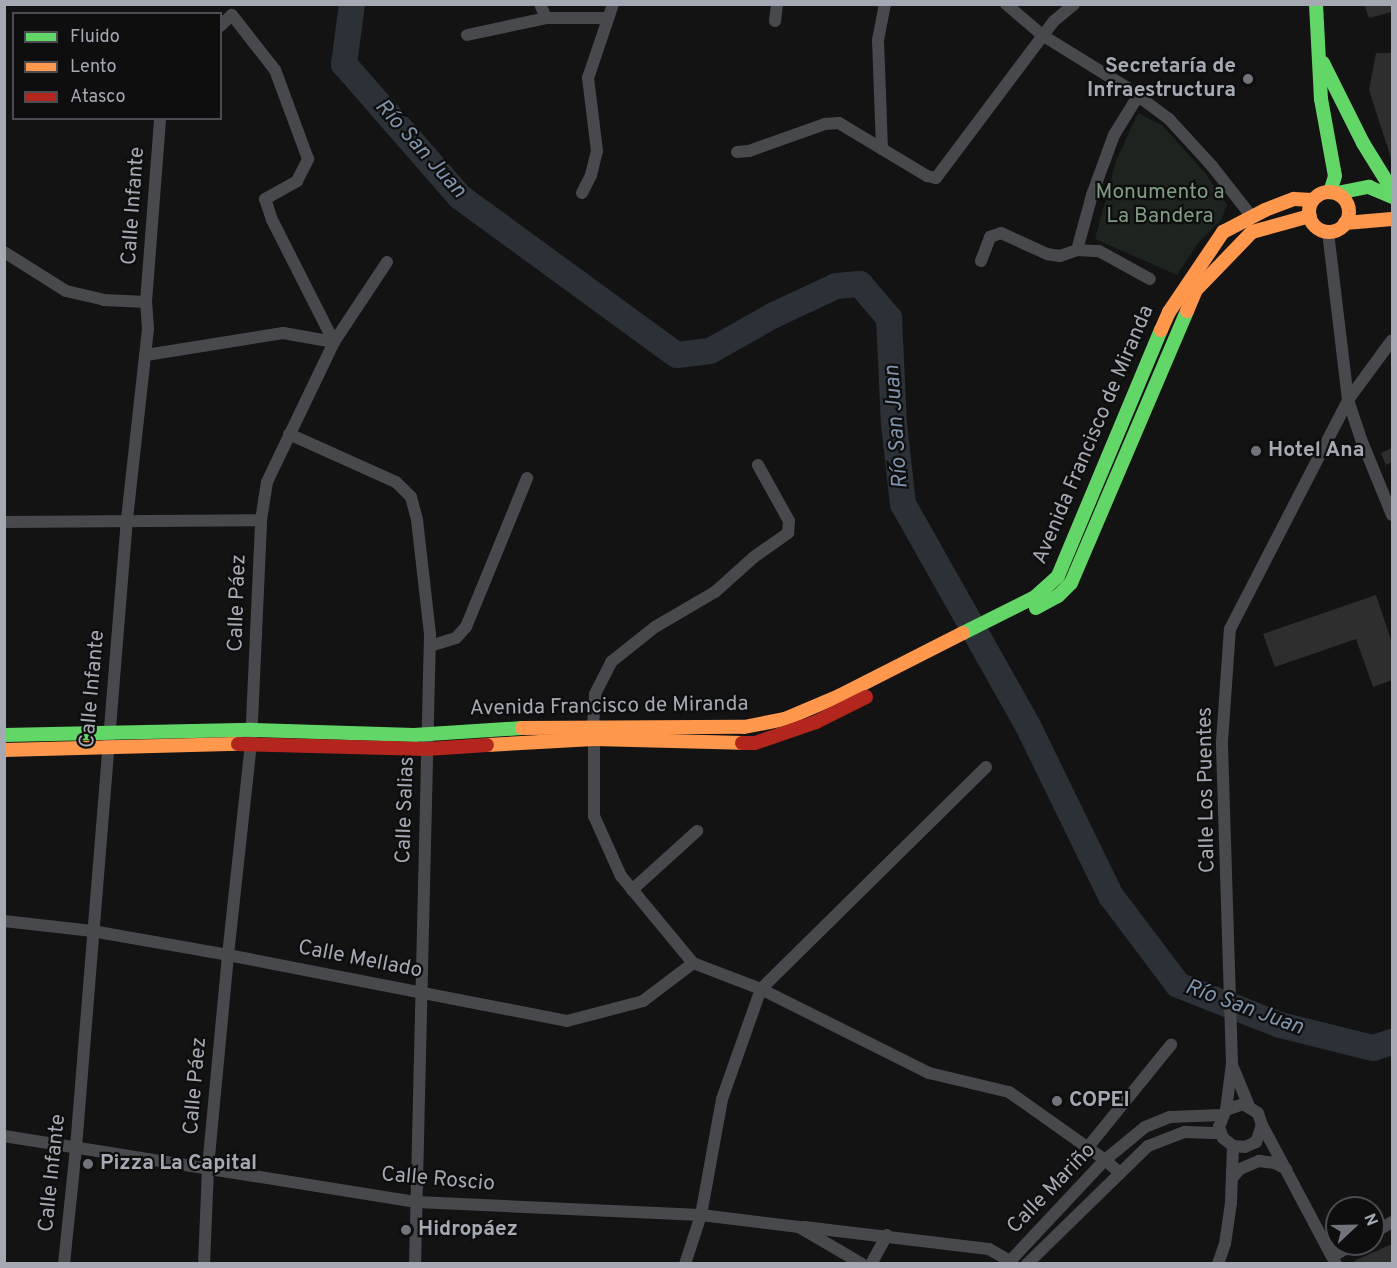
<!DOCTYPE html>
<html>
<head>
<meta charset="utf-8">
<style>
  body { margin:0 }
  #map { position:relative; width:1397px; height:1268px; overflow:hidden; background:#131314; font-family:Overpass,sans-serif }
  div>[style] { position:absolute }
  [style*='--x'] { left:calc(var(--x)*1px); top:calc(var(--y)*1px); width:calc(var(--w)*1px); rotate:calc(var(--a)*1deg) }
  .green>* { inset:0; background:#1d231e }
  .river>* { height:26px; margin:-13px; padding:0 13px; transform-origin:13px; border-radius:13px; background:#2b3137 }
  .building>* { inset:0; background:#2e2e2f }
  .street>* { height:12px; margin:-6px; padding:0 6px; transform-origin:6px; border-radius:6px; background:#48494c }
  .fast>* { height:14px; margin:-7px; padding:0 7px; transform-origin:7px; border-radius:7px; background:#63d668 }
  .slow>* { height:14px; margin:-7px; padding:0 7px; transform-origin:7px; border-radius:7px; background:#ff974d }
  .slow>.ring { margin:-7px; padding:0; box-sizing:content-box; background:none; border:14px solid #ff974d; border-radius:50% }
  .jam>* { height:14px; margin:-7px; padding:0 7px; transform-origin:7px; border-radius:7px; background:#b3261e }
  .dots>* { width:16px; height:16px; translate:-50% -50%; box-sizing:border-box; border:3px solid #0e0e0f; border-radius:50% }
  span { translate:-50% -50%; white-space:nowrap; text-align:center; line-height:1.15; -webkit-text-stroke:4.5px #0e0e0f; paint-order:stroke }
  .poi-label { font-size:21px; color:#a5a9b3; font-weight:700 }
  .right { translate:-100% -50%; text-align:right }
  .left { translate:0 -50%; text-align:left }
  .park-label { font-size:21px; color:#7e9d82 }
  .street-label { font-size:21px; color:#a5a9b3 }
  .water-label { font-size:22px; color:#7f93ac; font-style:italic }
  .frame { position:absolute; inset:0; border:6px solid #a5a9b3; pointer-events:none }
  .legend { position:absolute; left:12px; top:12px; width:210px; height:108px; box-sizing:border-box; background:#0e0e0f; border:2px solid #4a4c51; margin:0; padding:8px 10px; list-style:none; font-size:18px; color:#a5a9b3 }
  .legend li { display:flex; align-items:center; gap:12px; height:30px }
  .legend b { width:30px; border:2px solid #4a4c51 }
  .north { position:absolute; left:1325px; top:1196px; width:60px; height:60px; box-sizing:border-box; background:#0e0e0f; border:2px solid #4a4c51; border-radius:50%; rotate:68deg; font-size:16px; font-weight:700; line-height:24px; text-align:center; color:#a5a9b3 }
  .north::after { content:''; display:block; margin:auto; width:21px; height:27px; background:#72747b; clip-path:polygon(50% 0,100% 100%,50% 72%,0 100%) }
</style>
</head>
<body>
<div id="map">
  <div class="green">
    <i style="clip-path:polygon(1138px 113px,1162px 125px,1206px 174px,1227px 205px,1221px 220px,1199px 242px,1177px 275px,1095px 239px,1116px 161px)"></i>
  </div>
  <div class="river">
    <i style="--x:352;--y:4;--w:61;--a:97.6"></i>
    <i style="--x:344;--y:64;--w:176;--a:48.9"></i>
    <i style="--x:460;--y:197;--w:268;--a:36.1"></i>
    <i style="--x:677;--y:355;--w:33;--a:-7"></i>
    <i style="--x:710;--y:351;--w:73;--a:-29.4"></i>
    <i style="--x:774;--y:315;--w:68;--a:-25.1"></i>
    <i style="--x:836;--y:286;--w:24;--a:-5"></i>
    <i style="--x:860;--y:284;--w:45;--a:49.5"></i>
    <i style="--x:889;--y:318;--w:106;--a:87.3"></i>
    <i style="--x:894;--y:424;--w:81;--a:83.6"></i>
    <i style="--x:903;--y:504;--w:255;--a:60.6"></i>
    <i style="--x:1028;--y:726;--w:189;--a:64"></i>
    <i style="--x:1111;--y:896;--w:111;--a:53"></i>
    <i style="--x:1178;--y:985;--w:110;--a:21.4"></i>
    <i style="--x:1280;--y:1025;--w:96;--a:13.9"></i>
    <i style="--x:1373;--y:1048;--w:20;--a:-18"></i>
  </div>
  <div class="building">
    <i style="clip-path:polygon(1364px 4px,1392px 4px,1392px 12px,1369px 18px)"></i>
    <i style="clip-path:polygon(1376px 53px,1392px 53px,1392px 161px,1369px 90px)"></i>
    <i style="clip-path:polygon(1392px 448px,1392px 462px,1386px 465px,1381px 453px)"></i>
    <i style="clip-path:polygon(1376px 595px,1392px 643px,1392px 680px,1373px 687px,1356px 639px,1275px 667px,1263px 634px)"></i>
    <i style="clip-path:polygon(1392px 1244px,1392px 1264px,1355px 1264px,1354px 1261px)"></i>
  </div>
  <div class="street">
    <i style="--x:540;--y:4;--w:15;--a:67"></i>
    <i style="--x:1006;--y:4;--w:48;--a:40.7"></i>
    <i style="--x:1042;--y:35;--w:99;--a:31.8"></i>
    <i style="--x:1126;--y:87;--w:54;--a:36.7"></i>
    <i style="--x:1169;--y:119;--w:64;--a:47.5"></i>
    <i style="--x:1212;--y:166;--w:65;--a:51.9"></i>
    <i style="--x:775;--y:21;--w:17;--a:-83"></i>
    <i style="--x:220;--y:26;--w:16;--a:-43"></i>
    <i style="--x:467;--y:35;--w:81;--a:-12.1"></i>
    <i style="--x:546;--y:18;--w:62;--a:0"></i>
    <i style="--x:882;--y:149;--w:109;--a:-92.1"></i>
    <i style="--x:878;--y:40;--w:37;--a:-79"></i>
    <i style="--x:737;--y:152;--w:12;--a:-5"></i>
    <i style="--x:749;--y:151;--w:81;--a:-19.6"></i>
    <i style="--x:825;--y:124;--w:14;--a:-4"></i>
    <i style="--x:839;--y:123;--w:103;--a:31.1"></i>
    <i style="--x:927;--y:176;--w:9;--a:13"></i>
    <i style="--x:936;--y:178;--w:196;--a:-53.1"></i>
    <i style="--x:1054;--y:21;--w:26;--a:-40"></i>
    <i style="--x:582;--y:193;--w:20;--a:-63"></i>
    <i style="--x:591;--y:175;--w:25;--a:-76"></i>
    <i style="--x:597;--y:151;--w:74;--a:-97"></i>
    <i style="--x:588;--y:78;--w:78;--a:-71.3"></i>
    <i style="--x:1328;--y:232;--w:169;--a:83.2"></i>
    <i style="--x:1348;--y:400;--w:41;--a:71.6"></i>
    <i style="--x:1361;--y:439;--w:82;--a:67.8"></i>
    <i style="--x:1077;--y:250;--w:57;--a:-74.7"></i>
    <i style="--x:1092;--y:195;--w:64;--a:-69.9"></i>
    <i style="--x:1114;--y:135;--w:46;--a:-58.4"></i>
    <i style="--x:4;--y:252;--w:73;--a:32.2"></i>
    <i style="--x:66;--y:291;--w:39;--a:13"></i>
    <i style="--x:104;--y:300;--w:42;--a:2.7"></i>
    <i style="--x:981;--y:261;--w:26;--a:-69"></i>
    <i style="--x:990;--y:237;--w:12;--a:-20"></i>
    <i style="--x:1001;--y:233;--w:51;--a:24.5"></i>
    <i style="--x:1047;--y:254;--w:13;--a:9"></i>
    <i style="--x:1060;--y:256;--w:18;--a:-19"></i>
    <i style="--x:1077;--y:250;--w:22;--a:3"></i>
    <i style="--x:1099;--y:251;--w:58;--a:28.8"></i>
    <i style="--x:146;--y:355;--w:139;--a:-9.1"></i>
    <i style="--x:283;--y:333;--w:52;--a:10"></i>
    <i style="--x:334;--y:342;--w:96;--a:-56.5"></i>
    <i style="--x:289;--y:434;--w:117;--a:24.2"></i>
    <i style="--x:396;--y:482;--w:21;--a:45"></i>
    <i style="--x:411;--y:497;--w:24;--a:75"></i>
    <i style="--x:417;--y:520;--w:115;--a:83.5"></i>
    <i style="--x:430;--y:634;--w:630;--a:91.36"></i>
    <i style="--x:4;--y:522;--w:257;--a:-0.4"></i>
    <i style="--x:430;--y:646;--w:27;--a:-17"></i>
    <i style="--x:456;--y:638;--w:15;--a:-48"></i>
    <i style="--x:466;--y:627;--w:161;--a:-67.7"></i>
    <i style="--x:593;--y:726;--w:32;--a:-86"></i>
    <i style="--x:595;--y:694;--w:36;--a:-63"></i>
    <i style="--x:611;--y:662;--w:56;--a:-38.5"></i>
    <i style="--x:655;--y:627;--w:69;--a:-30.3"></i>
    <i style="--x:715;--y:592;--w:52;--a:-41.9"></i>
    <i style="--x:754;--y:557;--w:42;--a:-35.2"></i>
    <i style="--x:788;--y:533;--w:12;--a:-85"></i>
    <i style="--x:789;--y:521;--w:64;--a:-119"></i>
    <i style="--x:594;--y:739;--w:77;--a:90"></i>
    <i style="--x:594;--y:816;--w:66;--a:65.8"></i>
    <i style="--x:621;--y:876;--w:113;--a:50.4"></i>
    <i style="--x:693;--y:963;--w:73;--a:20.9"></i>
    <i style="--x:761;--y:989;--w:188;--a:26.6"></i>
    <i style="--x:929;--y:1073;--w:82;--a:13.4"></i>
    <i style="--x:1009;--y:1092;--w:118;--a:35.3"></i>
    <i style="--x:1105;--y:1160;--w:20;--a:41"></i>
    <i style="--x:632;--y:890;--w:88;--a:-42.2"></i>
    <i style="--x:4;--y:921;--w:89;--a:6.5"></i>
    <i style="--x:92;--y:931;--w:138;--a:10"></i>
    <i style="--x:228;--y:955;--w:345;--a:11"></i>
    <i style="--x:567;--y:1021;--w:79;--a:-14.7"></i>
    <i style="--x:643;--y:1001;--w:63;--a:-37.2"></i>
    <i style="--x:1232;--y:1065;--w:44;--a:67.5"></i>
    <i style="--x:1226;--y:1110;--w:18;--a:-19"></i>
    <i style="--x:1243;--y:1104;--w:17;--a:31"></i>
    <i style="--x:1258;--y:1113;--w:13;--a:72"></i>
    <i style="--x:1262;--y:1125;--w:18;--a:109"></i>
    <i style="--x:1256;--y:1142;--w:12;--a:156"></i>
    <i style="--x:1245;--y:1147;--w:12;--a:-175"></i>
    <i style="--x:1233;--y:1146;--w:13;--a:-141"></i>
    <i style="--x:1223;--y:1138;--w:12;--a:-110"></i>
    <i style="--x:1219;--y:1127;--w:18;--a:-68"></i>
    <i style="--x:1226;--y:1110;--w:46;--a:-82.6"></i>
    <i style="--x:1232;--y:1064;--w:322;--a:-91.8"></i>
    <i style="--x:1222;--y:742;--w:113;--a:-86"></i>
    <i style="--x:1230;--y:629;--w:258;--a:-62.7"></i>
    <i style="--x:1348;--y:400;--w:74;--a:-53.7"></i>
    <i style="--x:1262;--y:1125;--w:157;--a:62"></i>
    <i style="--x:4;--y:1136;--w:418;--a:9.1"></i>
    <i style="--x:417;--y:1202;--w:284;--a:2.6"></i>
    <i style="--x:701;--y:1215;--w:99;--a:7"></i>
    <i style="--x:799;--y:1227;--w:73;--a:30.4"></i>
    <i style="--x:1088;--y:1147;--w:132;--a:-50.9"></i>
    <i style="--x:1232;--y:1178;--w:12;--a:-48"></i>
    <i style="--x:1240;--y:1169;--w:21;--a:-23"></i>
    <i style="--x:1259;--y:1161;--w:16;--a:7"></i>
    <i style="--x:1275;--y:1163;--w:13;--a:29"></i>
    <i style="--x:804;--y:1227;--w:186;--a:6.8"></i>
    <i style="--x:989;--y:1249;--w:24;--a:30"></i>
    <i style="--x:1010;--y:1261;--w:139;--a:-46.8"></i>
    <i style="--x:1105;--y:1160;--w:52;--a:-39.5"></i>
    <i style="--x:1145;--y:1127;--w:27;--a:-22"></i>
    <i style="--x:1170;--y:1117;--w:52;--a:-2.2"></i>
    <i style="--x:1373;--y:1233;--w:22;--a:-30"></i>
    <i style="--x:1333;--y:1256;--w:24;--a:-30"></i>
    <i style="--x:64;--y:1264;--w:118;--a:-84.1"></i>
    <i style="--x:76;--y:1147;--w:630;--a:-85.36"></i>
    <i style="--x:127;--y:519;--w:191;--a:-83.7"></i>
    <i style="--x:148;--y:329;--w:27;--a:-94"></i>
    <i style="--x:146;--y:302;--w:185;--a:-85.6"></i>
    <i style="--x:204;--y:1264;--w:97;--a:-87.6"></i>
    <i style="--x:208;--y:1167;--w:213;--a:-84.6"></i>
    <i style="--x:228;--y:955;--w:212;--a:-83.8"></i>
    <i style="--x:251;--y:744;--w:224;--a:-87.4"></i>
    <i style="--x:261;--y:520;--w:38;--a:-81"></i>
    <i style="--x:267;--y:482;--w:155;--a:-64.4"></i>
    <i style="--x:334;--y:342;--w:137;--a:-116.9"></i>
    <i style="--x:272;--y:220;--w:22;--a:-108"></i>
    <i style="--x:265;--y:199;--w:37;--a:-29"></i>
    <i style="--x:297;--y:181;--w:25;--a:-63"></i>
    <i style="--x:308;--y:159;--w:95;--a:-110.3"></i>
    <i style="--x:275;--y:70;--w:70;--a:-128"></i>
    <i style="--x:685;--y:1264;--w:52;--a:-71.9"></i>
    <i style="--x:701;--y:1215;--w:118;--a:-79.7"></i>
    <i style="--x:722;--y:1099;--w:117;--a:-70.5"></i>
    <i style="--x:761;--y:989;--w:316;--a:-44.6"></i>
    <i style="--x:871;--y:1264;--w:33;--a:-61"></i>
    <i style="--x:1027;--y:1264;--w:169;--a:-44.3"></i>
    <i style="--x:1148;--y:1146;--w:40;--a:-21"></i>
    <i style="--x:1185;--y:1132;--w:35;--a:2"></i>
    <i style="--x:1218;--y:1264;--w:21;--a:-71"></i>
    <i style="--x:1225;--y:1244;--w:41;--a:-81.7"></i>
    <i style="--x:1231;--y:1203;--w:57;--a:-88"></i>
  </div>
  <div class="fast">
    <i style="--x:1316;--y:4;--w:95;--a:87"></i>
    <i style="--x:1321;--y:99;--w:78;--a:79.7"></i>
    <i style="--x:1335;--y:176;--w:17;--a:107"></i>
    <i style="--x:1323;--y:63;--w:89;--a:63.4"></i>
    <i style="--x:1363;--y:143;--w:55;--a:58.3"></i>
    <i style="--x:1337;--y:193;--w:33;--a:-11"></i>
    <i style="--x:1369;--y:187;--w:25;--a:23"></i>
    <i style="--x:1036;--y:608;--w:25;--a:-29"></i>
    <i style="--x:1058;--y:596;--w:18;--a:-45"></i>
    <i style="--x:1071;--y:583;--w:296;--a:-66.9"></i>
    <i style="--x:963;--y:633;--w:80;--a:-26.6"></i>
    <i style="--x:1035;--y:597;--w:31;--a:-42"></i>
    <i style="--x:1058;--y:576;--w:267;--a:-67.3"></i>
    <i style="--x:4;--y:735;--w:248;--a:-1.2"></i>
    <i style="--x:252;--y:730;--w:162;--a:1.8"></i>
    <i style="--x:414;--y:735;--w:108;--a:-3.7"></i>
  </div>
  <div class="slow">
    <i class="ring" style="left:1309px;top:192px;width:26px;height:26px"></i>
    <i style="--x:1345;--y:223;--w:47;--a:-4.9"></i>
    <i style="--x:1187;--y:311;--w:23;--a:-67"></i>
    <i style="--x:1196;--y:290;--w:81;--a:-46"></i>
    <i style="--x:1252;--y:232;--w:60;--a:-15.4"></i>
    <i style="--x:1161;--y:330;--w:20;--a:-66"></i>
    <i style="--x:1169;--y:312;--w:97;--a:-56"></i>
    <i style="--x:1223;--y:232;--w:47;--a:-27.6"></i>
    <i style="--x:1265;--y:210;--w:31;--a:-21"></i>
    <i style="--x:1294;--y:199;--w:18;--a:3"></i>
    <i style="--x:522;--y:728;--w:222;--a:-0.3"></i>
    <i style="--x:744;--y:727;--w:42;--a:-11"></i>
    <i style="--x:785;--y:719;--w:59;--a:-23.1"></i>
    <i style="--x:839;--y:696;--w:139;--a:-26.9"></i>
    <i style="--x:487;--y:745;--w:107;--a:-3.2"></i>
    <i style="--x:594;--y:739;--w:148;--a:1.5"></i>
    <i style="--x:4;--y:750;--w:234;--a:-1.5"></i>
  </div>
  <div class="jam">
    <i style="--x:742;--y:743;--w:13;--a:0"></i>
    <i style="--x:755;--y:743;--w:65;--a:-19"></i>
    <i style="--x:816;--y:722;--w:56;--a:-26.6"></i>
    <i style="--x:238;--y:744;--w:189;--a:1.5"></i>
    <i style="--x:427;--y:749;--w:60;--a:-3.8"></i>
  </div>
  <div class="dots">
    <i style="left:1248px;top:79px;background:#72747b"></i>
    <i style="left:1256px;top:451px;background:#72747b"></i>
    <i style="left:1057px;top:1101px;background:#72747b"></i>
    <i style="left:88px;top:1164px;background:#72747b"></i>
    <i style="left:406px;top:1230px;background:#72747b"></i>
  </div>
  <div class="poi-label">
    <span class="right" style="left:1236px;top:79px">Secretaría de<br>Infraestructura</span>
    <span class="left" style="left:1268px;top:451px">Hotel Ana</span>
    <span class="left" style="left:1069px;top:1101px">COPEI</span>
    <span class="left" style="left:100px;top:1164px">Pizza La Capital</span>
    <span class="left" style="left:418px;top:1230px">Hidropáez</span>
  </div>
  <div class="park-label">
    <span style="left:1160px;top:205px">Monumento a<br>La Bandera</span>
  </div>
  <div class="street-label">
    <span style="left:134px;top:206px;rotate:-86deg">Calle Infante</span>
    <span style="left:1094px;top:435px;rotate:-67deg">Avenida Francisco de Miranda</span>
    <span style="left:238px;top:603px;rotate:-88deg">Calle Páez</span>
    <span style="left:93px;top:689px;rotate:-85deg">Calle Infante</span>
    <span style="left:609px;top:707px;rotate:-1deg">Avenida Francisco de Miranda</span>
    <span style="left:1207px;top:790px;rotate:-91deg">Calle Los Puentes</span>
    <span style="left:406px;top:810px;rotate:-88deg">Calle Salias</span>
    <span style="left:360px;top:960px;rotate:11deg">Calle Mellado</span>
    <span style="left:196px;top:1086px;rotate:-85deg">Calle Páez</span>
    <span style="left:53px;top:1173px;rotate:-84deg">Calle Infante</span>
    <span style="left:438px;top:1180px;rotate:5deg">Calle Roscio</span>
    <span style="left:1052px;top:1189px;rotate:-46deg">Calle Mariño</span>
  </div>
  <div class="water-label">
    <span style="left:420px;top:149px;rotate:48deg">Río San Juan</span>
    <span style="left:897px;top:427px;rotate:-94deg">Río San Juan</span>
    <span style="left:1244px;top:1008px;rotate:20deg">Río San Juan</span>
  </div>
  <div class="frame"></div>
  <ul class="legend">
  <li><b style="height:8px;background:#63d668"></b>Fluido</li>
  <li><b style="height:8px;background:#ff974d"></b>Lento</li>
  <li><b style="height:8px;background:#b3261e"></b>Atasco</li>
  </ul>
  <div class="north">N</div>
</div>
</body>
</html>
